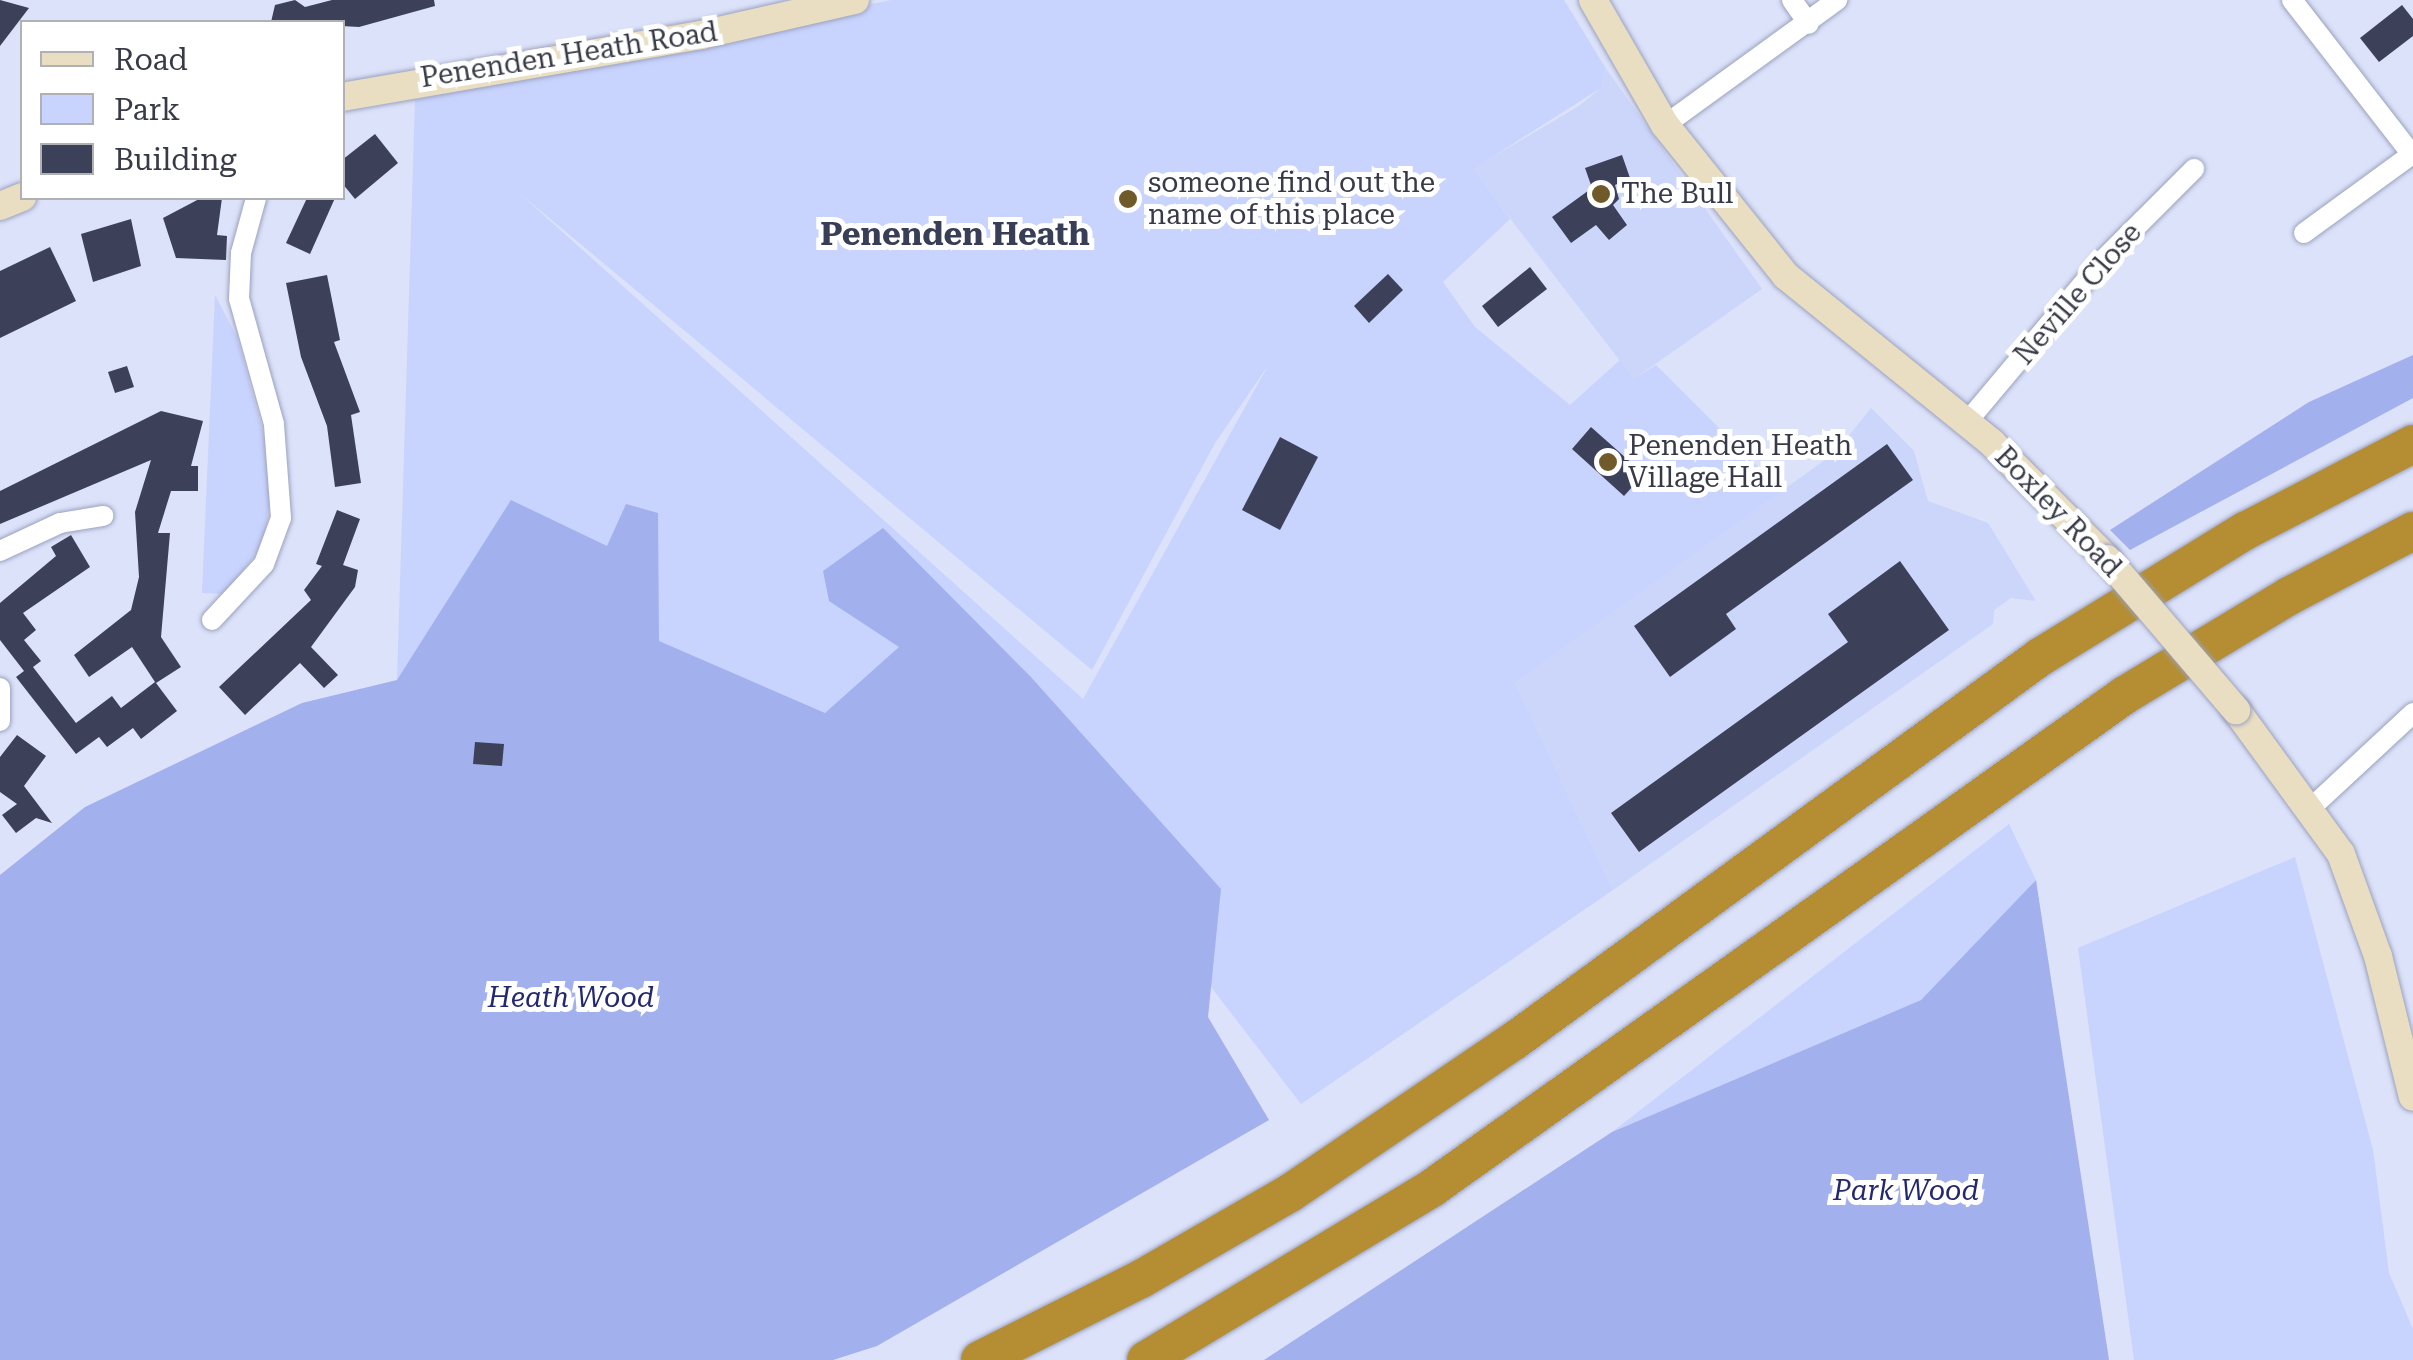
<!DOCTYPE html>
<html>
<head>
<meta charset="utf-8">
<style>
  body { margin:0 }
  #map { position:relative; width:2413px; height:1360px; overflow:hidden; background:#dce2fa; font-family:"Roboto Serif",serif }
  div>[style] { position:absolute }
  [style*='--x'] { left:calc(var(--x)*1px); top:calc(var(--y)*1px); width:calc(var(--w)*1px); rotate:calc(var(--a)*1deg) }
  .built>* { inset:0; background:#ccd5fa }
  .green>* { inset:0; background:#c8d3fe }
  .forest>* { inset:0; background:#a2b0ee }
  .building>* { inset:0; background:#3c4159 }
  .roads { filter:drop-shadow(0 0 2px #9ba2be) drop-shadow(0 0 2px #9ba2be) }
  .street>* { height:20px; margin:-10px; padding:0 10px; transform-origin:10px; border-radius:10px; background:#fff }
  .secondary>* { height:28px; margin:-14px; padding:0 14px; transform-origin:14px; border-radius:14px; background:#e9ddc2 }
  .highway>* { height:38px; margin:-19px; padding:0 19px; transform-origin:19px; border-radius:19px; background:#b58e34 }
  .bridges { filter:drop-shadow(0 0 2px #9ba2be) drop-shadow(0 0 2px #9ba2be) }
  .secondary-bridge>* { height:28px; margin:-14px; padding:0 14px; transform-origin:14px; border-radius:14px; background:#e9ddc2 }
  .dots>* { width:28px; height:28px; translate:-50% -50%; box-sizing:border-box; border:5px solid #fff; border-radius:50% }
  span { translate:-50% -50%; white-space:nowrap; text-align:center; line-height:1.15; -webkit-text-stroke:10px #fff; paint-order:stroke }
  .street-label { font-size:28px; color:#383b47 }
  .poi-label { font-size:28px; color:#383b47 }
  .left { translate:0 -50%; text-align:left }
  .park-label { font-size:28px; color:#23286f; font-style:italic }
  .quarter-label { font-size:32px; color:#383e55; font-weight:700 }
  .legend { position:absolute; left:20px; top:20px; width:325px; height:180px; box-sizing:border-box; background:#fff; border:2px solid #afb1b5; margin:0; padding:12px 18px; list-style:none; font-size:30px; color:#383b47 }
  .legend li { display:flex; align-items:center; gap:20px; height:50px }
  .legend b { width:50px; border:2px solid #afb1b5 }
</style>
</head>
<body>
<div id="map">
  <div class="built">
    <i style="clip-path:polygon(1605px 67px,1762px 289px,1634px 379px,1472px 169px,1579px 106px,1601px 88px)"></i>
    <i style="clip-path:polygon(1871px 408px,1914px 451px,1928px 501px,1988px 523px,2036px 601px,2011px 598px,1994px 610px,1993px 624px,1613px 890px,1515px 683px,1836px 452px)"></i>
  </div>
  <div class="green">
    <i style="clip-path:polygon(evenodd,891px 0,1564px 0,1605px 67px,1601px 88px,1473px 169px,1510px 219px,1443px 282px,1475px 327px,1570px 405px,1620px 360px,1634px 379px,1656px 365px,1782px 491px,1515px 683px,1613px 890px,1301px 1104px,1058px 788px,397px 680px,415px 100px,891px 0,518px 192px,1092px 670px,1215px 443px,1269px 364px,1083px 699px,518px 192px)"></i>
    <i style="clip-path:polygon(215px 295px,237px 337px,274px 472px,264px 544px,224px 594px,202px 593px)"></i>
    <i style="clip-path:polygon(2009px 824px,2036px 880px,1921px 1000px,1612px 1132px)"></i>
    <i style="clip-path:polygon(2295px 857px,2373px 1150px,2389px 1273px,2413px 1329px,2413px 1360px,2134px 1360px,2078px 948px)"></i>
  </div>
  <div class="forest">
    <i style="clip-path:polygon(2413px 355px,2413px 398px,2130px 550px,2110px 530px,2309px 402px)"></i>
    <i style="clip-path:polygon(511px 500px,607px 546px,626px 504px,658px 513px,659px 641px,825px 713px,899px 647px,829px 601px,823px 571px,883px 528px,1030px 676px,1221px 889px,1208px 1017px,1269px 1120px,877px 1346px,833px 1360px,0 1360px,0 875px,85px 807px,302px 703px,397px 680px)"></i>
    <i style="clip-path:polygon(2036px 880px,2109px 1360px,1264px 1360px,1612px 1132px,1921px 1000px)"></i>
  </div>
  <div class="building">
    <i style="clip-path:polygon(0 0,29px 8px,0 46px)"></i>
    <i style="clip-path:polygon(295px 0,305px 7px,332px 0,434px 0,435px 6px,359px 27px,271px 22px,275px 5px)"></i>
    <i style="clip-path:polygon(2402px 5px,2413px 19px,2413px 36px,2379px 62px,2360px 38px)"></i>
    <i style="clip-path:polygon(375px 134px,398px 163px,355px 199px,342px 183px,342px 160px)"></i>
    <i style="clip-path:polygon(1622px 155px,1630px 178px,1615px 185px,1619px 199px,1613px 205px,1627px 225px,1609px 240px,1596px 225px,1571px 243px,1552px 217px,1592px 188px,1585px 168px)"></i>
    <i style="clip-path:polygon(201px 198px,222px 198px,217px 235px,227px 236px,226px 260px,176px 258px,163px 218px)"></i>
    <i style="clip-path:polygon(307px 198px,335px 198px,310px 254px,286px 243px)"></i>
    <i style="clip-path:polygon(131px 219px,141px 266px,93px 282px,81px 234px)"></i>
    <i style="clip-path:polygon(50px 247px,76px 301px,0 338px,0 271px)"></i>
    <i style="clip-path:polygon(1530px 267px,1547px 289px,1498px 327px,1482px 306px)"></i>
    <i style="clip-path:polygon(1388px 274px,1403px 290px,1369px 323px,1354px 306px)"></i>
    <i style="clip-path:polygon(327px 275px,340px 340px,334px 342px,360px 412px,351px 415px,361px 483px,335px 487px,327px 426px,301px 357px,286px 283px)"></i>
    <i style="clip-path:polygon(127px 366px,134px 387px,115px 393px,108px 372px)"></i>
    <i style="clip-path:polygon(161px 411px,203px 421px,191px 466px,198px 466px,198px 491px,171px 491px,158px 533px,170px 533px,161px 637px,181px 667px,156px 683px,177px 711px,141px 739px,133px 728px,107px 747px,99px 737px,76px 754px,16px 677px,24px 671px,0 640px,0 603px,56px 556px,51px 547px,71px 535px,90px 567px,23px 613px,36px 630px,24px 640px,41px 661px,33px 667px,76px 723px,112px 696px,121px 708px,155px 682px,132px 647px,89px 677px,74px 655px,131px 610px,139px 577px,135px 512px,151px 460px,0 524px,0 491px)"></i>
    <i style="clip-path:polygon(1591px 427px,1644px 474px,1624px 496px,1572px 449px)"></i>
    <i style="clip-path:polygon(1280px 437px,1318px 457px,1280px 530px,1242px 510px)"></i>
    <i style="clip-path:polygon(1887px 444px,1913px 480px,1726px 614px,1736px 629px,1670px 677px,1634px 626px)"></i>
    <i style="clip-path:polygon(337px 510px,360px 519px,343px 565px,358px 570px,355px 587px,311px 647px,338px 675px,324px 688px,300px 663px,245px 715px,219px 687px,311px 600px,304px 590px,322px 566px,316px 564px)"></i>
    <i style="clip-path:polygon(1900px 561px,1949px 630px,1639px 852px,1611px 813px,1848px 642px,1828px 614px)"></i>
    <i style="clip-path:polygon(17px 735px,46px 756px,24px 786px,52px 823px,36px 818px,16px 833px,2px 815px,17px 804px,0 792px,0 757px)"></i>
    <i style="clip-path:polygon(475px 742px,504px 744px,502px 766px,473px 764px)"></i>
  </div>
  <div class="roads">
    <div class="street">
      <i style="--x:1792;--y:0;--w:29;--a:55"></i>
      <i style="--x:2292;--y:0;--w:197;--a:52.2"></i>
      <i style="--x:1665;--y:125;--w:213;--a:-36"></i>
      <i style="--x:2304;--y:233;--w:132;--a:-36.1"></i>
      <i style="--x:1967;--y:422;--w:212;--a:-50"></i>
      <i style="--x:2103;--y:260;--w:129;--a:-45"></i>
      <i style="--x:0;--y:551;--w:66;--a:-25"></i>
      <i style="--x:60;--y:523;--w:44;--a:-9.2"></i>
      <i style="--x:212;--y:620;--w:76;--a:-47.1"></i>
      <i style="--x:264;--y:564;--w:49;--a:-69.7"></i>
      <i style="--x:281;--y:518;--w:94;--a:-94.3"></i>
      <i style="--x:274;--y:424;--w:130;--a:-105.6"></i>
      <i style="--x:239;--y:299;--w:46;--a:-87.5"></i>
      <i style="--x:241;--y:253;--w:57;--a:-74.7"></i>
      <i style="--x:0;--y:688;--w:33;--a:90"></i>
      <i style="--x:2312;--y:807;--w:138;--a:-42.9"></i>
    </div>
    <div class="secondary">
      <i style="--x:1593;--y:0;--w:144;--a:60.1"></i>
      <i style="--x:1665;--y:125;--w:193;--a:51.3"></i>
      <i style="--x:1786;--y:276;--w:265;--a:39"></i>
      <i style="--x:1992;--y:443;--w:163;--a:45.2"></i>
      <i style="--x:342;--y:97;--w:364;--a:-9.8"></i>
      <i style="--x:701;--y:35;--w:158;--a:-12.8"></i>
      <i style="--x:0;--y:206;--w:24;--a:-22"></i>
      <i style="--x:2236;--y:710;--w:178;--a:53.9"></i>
      <i style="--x:2341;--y:854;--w:109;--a:70.1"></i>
      <i style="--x:2378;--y:956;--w:145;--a:76.1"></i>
    </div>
    <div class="highway">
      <i style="--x:980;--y:1360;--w:180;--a:-26.7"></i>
      <i style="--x:1141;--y:1279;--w:172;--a:-30"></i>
      <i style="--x:1290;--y:1193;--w:271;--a:-34.2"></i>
      <i style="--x:1514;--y:1041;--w:651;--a:-36.13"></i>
      <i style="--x:2040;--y:657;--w:241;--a:-31.6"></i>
      <i style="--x:2245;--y:531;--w:189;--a:-27.4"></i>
      <i style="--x:1146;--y:1360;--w:334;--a:-31"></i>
      <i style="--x:1432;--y:1188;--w:850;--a:-35.43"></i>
      <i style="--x:2125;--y:695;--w:192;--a:-31.1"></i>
      <i style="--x:2289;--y:596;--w:140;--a:-27.7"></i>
    </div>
  </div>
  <div class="bridges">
    <div class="secondary-bridge">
      <i style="--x:2107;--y:559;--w:199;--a:49.5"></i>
    </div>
  </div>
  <div class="dots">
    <i style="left:1601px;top:194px;background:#705a29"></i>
    <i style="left:1128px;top:199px;background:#705a29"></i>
    <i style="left:1608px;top:462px;background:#705a29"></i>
  </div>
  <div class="street-label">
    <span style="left:569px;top:55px;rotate:-9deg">Penenden Heath Road</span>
    <span style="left:2078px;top:294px;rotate:-49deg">Neville Close</span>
    <span style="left:2058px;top:512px;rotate:46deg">Boxley Road</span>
  </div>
  <div class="poi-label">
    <span class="left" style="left:1148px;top:199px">someone find out the<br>name of this place</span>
    <span class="left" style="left:1621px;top:194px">The Bull</span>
    <span class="left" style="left:1628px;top:462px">Penenden Heath<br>Village Hall</span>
  </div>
  <div class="park-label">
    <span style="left:571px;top:998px">Heath Wood</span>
    <span style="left:1906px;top:1191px">Park Wood</span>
  </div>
  <div class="quarter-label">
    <span style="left:955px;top:234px">Penenden Heath</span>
  </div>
  <ul class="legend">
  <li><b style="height:12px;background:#e9ddc2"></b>Road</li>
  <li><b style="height:28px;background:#c8d3fe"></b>Park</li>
  <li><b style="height:28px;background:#3c4159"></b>Building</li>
  </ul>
</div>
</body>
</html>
